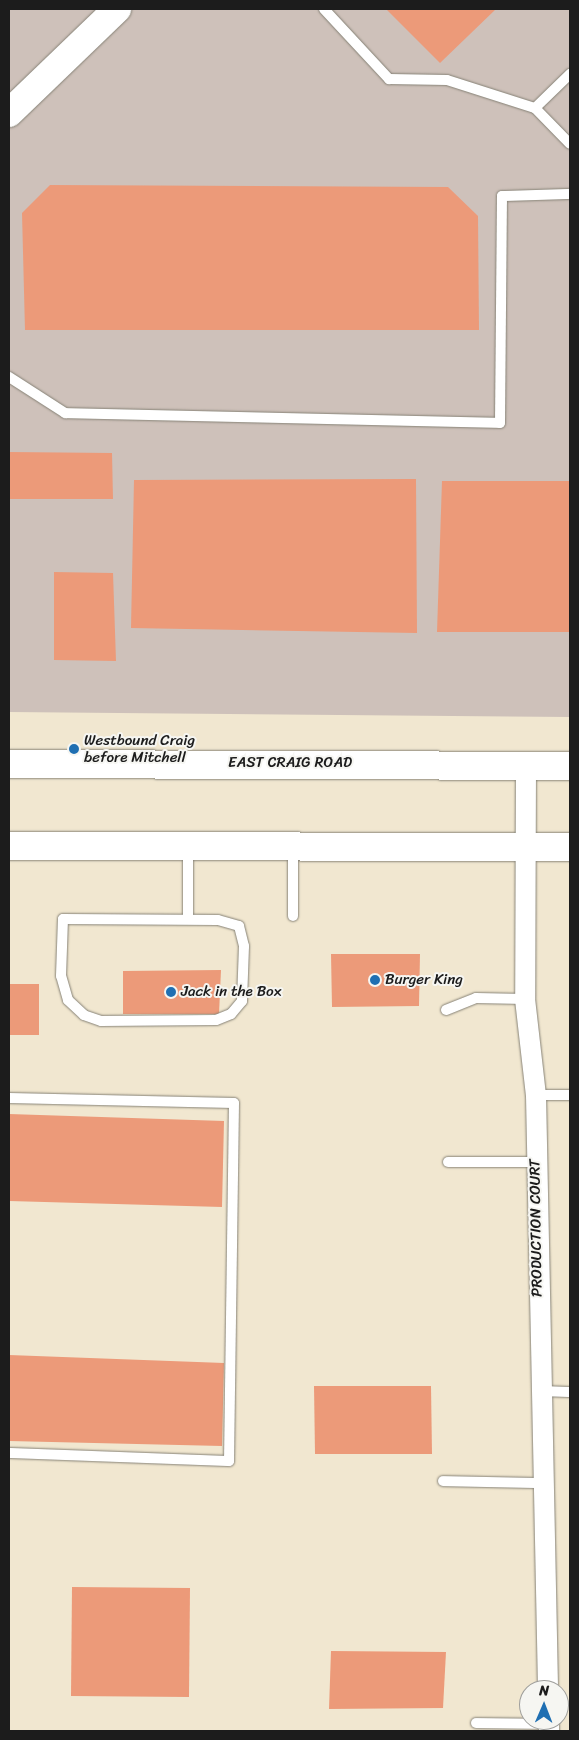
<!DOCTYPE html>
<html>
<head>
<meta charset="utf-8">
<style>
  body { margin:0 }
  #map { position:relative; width:579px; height:1740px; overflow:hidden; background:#f1e7d0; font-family:Sriracha,sans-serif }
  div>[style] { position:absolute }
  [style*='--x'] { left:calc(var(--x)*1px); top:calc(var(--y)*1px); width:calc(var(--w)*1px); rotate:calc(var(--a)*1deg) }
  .industrial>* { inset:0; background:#cec1ba }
  .building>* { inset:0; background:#ec9a79 }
  .roads { filter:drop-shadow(0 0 1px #868276) drop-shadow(0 0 1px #868276) }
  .lane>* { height:10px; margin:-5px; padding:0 5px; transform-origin:5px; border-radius:5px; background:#fff }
  .street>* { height:20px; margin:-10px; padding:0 10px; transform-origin:10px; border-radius:10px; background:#fff }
  .secondary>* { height:28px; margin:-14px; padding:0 14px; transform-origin:14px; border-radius:14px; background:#fff }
  .primary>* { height:28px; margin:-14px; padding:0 14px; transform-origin:14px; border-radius:14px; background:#fff }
  .dots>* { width:14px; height:14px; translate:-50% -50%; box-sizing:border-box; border:2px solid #f6f6f2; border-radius:50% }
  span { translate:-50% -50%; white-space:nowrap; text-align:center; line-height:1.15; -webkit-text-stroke:4px #f6f6f2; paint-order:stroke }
  .poi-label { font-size:15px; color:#1c1c1c }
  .left { translate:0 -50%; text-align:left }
  .street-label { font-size:15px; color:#1c1c1c }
  .frame { position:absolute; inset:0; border:10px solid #1c1c1c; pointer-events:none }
  .north { position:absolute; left:519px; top:1680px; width:50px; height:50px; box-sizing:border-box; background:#f6f6f2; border:1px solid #9f9f9c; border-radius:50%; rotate:1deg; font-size:14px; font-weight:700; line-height:20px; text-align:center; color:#1c1c1c }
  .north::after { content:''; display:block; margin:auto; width:18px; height:22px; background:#1f6fb2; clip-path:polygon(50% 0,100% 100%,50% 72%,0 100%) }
</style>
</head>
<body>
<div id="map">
  <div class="industrial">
    <i style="clip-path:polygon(9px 9px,570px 9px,570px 717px,9px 712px)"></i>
  </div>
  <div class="building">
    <i style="clip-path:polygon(386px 9px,496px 9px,440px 63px)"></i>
    <i style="clip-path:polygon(50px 185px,448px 187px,478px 216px,479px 330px,25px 330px,22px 213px)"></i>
    <i style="clip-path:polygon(9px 452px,112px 453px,113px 499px,9px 499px)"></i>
    <i style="clip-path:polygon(416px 479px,417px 633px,131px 628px,134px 480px)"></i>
    <i style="clip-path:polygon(442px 481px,570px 481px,570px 632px,437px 632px)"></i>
    <i style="clip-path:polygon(54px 572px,113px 573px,116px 661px,54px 660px)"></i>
    <i style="clip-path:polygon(331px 954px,420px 954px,419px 1006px,332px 1007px)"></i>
    <i style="clip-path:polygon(221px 970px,219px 1014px,123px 1014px,123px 971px)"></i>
    <i style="clip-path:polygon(9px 984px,39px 984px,39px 1035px,9px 1035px)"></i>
    <i style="clip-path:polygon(9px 1114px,224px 1121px,222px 1207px,9px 1201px)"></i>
    <i style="clip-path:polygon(9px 1355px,224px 1363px,222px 1446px,9px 1441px)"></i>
    <i style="clip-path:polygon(314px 1386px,431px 1386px,432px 1454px,315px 1454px)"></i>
    <i style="clip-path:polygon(72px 1587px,190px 1588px,189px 1697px,71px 1696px)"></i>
    <i style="clip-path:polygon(331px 1651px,446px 1652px,443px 1708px,329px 1709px)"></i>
  </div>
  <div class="roads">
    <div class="lane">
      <i style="--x:324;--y:9;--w:96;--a:47.1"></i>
      <i style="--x:389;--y:79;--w:58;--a:1"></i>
      <i style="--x:447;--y:80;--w:92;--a:17.7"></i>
      <i style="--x:535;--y:108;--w:50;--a:45.8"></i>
      <i style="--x:535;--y:108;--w:49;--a:-44.2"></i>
      <i style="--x:9;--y:377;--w:67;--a:32.7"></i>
      <i style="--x:65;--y:413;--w:435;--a:1.3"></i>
      <i style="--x:500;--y:423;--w:227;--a:-89.5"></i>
      <i style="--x:502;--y:196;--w:68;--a:-1.7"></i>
      <i style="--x:188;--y:847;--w:72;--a:90"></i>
      <i style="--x:293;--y:848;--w:68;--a:90"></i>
      <i style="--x:63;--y:919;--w:155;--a:0.4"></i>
      <i style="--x:218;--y:920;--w:22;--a:16"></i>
      <i style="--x:239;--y:926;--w:21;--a:76"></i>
      <i style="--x:244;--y:946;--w:55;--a:92.1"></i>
      <i style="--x:242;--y:1001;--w:17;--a:130"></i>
      <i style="--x:231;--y:1014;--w:16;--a:158"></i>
      <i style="--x:216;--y:1020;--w:115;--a:179.5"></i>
      <i style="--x:101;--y:1021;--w:18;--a:-161"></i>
      <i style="--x:84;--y:1015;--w:22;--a:-137"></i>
      <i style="--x:68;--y:1000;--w:25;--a:-106"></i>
      <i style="--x:61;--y:976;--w:57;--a:-88"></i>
      <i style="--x:446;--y:1010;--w:32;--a:-22"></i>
      <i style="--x:476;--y:998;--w:49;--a:1.2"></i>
      <i style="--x:536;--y:1095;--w:34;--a:0"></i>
      <i style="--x:9;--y:1098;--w:225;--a:1.3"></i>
      <i style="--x:234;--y:1103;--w:358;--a:90.8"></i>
      <i style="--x:229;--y:1461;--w:220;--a:-177.9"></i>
      <i style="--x:448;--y:1162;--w:88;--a:0"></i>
      <i style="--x:540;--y:1391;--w:30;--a:2"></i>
      <i style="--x:443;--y:1481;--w:99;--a:1.2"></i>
      <i style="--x:476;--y:1723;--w:73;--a:0.8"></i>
    </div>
    <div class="street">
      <i style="--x:526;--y:766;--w:233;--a:90.2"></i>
      <i style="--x:525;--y:999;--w:97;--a:83.5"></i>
      <i style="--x:536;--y:1095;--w:595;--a:88.84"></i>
      <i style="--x:549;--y:1720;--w:11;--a:90"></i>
    </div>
    <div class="secondary">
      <i style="--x:9;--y:113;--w:150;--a:-43.9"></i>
    </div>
    <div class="primary">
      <i style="--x:9;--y:764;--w:561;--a:0.2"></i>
      <i style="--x:9;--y:846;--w:561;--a:0.1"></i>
    </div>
  </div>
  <div class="dots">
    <i style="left:74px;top:749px;background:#1f6fb2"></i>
    <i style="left:375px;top:980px;background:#1f6fb2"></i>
    <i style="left:171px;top:992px;background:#1f6fb2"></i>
  </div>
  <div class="poi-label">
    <span class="left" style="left:84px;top:749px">Westbound Craig<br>before Mitchell</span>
    <span class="left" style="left:385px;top:980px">Burger King</span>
    <span class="left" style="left:181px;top:992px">Jack in the Box</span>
  </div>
  <div class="street-label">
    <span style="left:290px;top:763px">EAST CRAIG ROAD</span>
    <span style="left:536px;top:1228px;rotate:-91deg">PRODUCTION COURT</span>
  </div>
  <div class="frame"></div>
  <div class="north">N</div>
</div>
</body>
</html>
